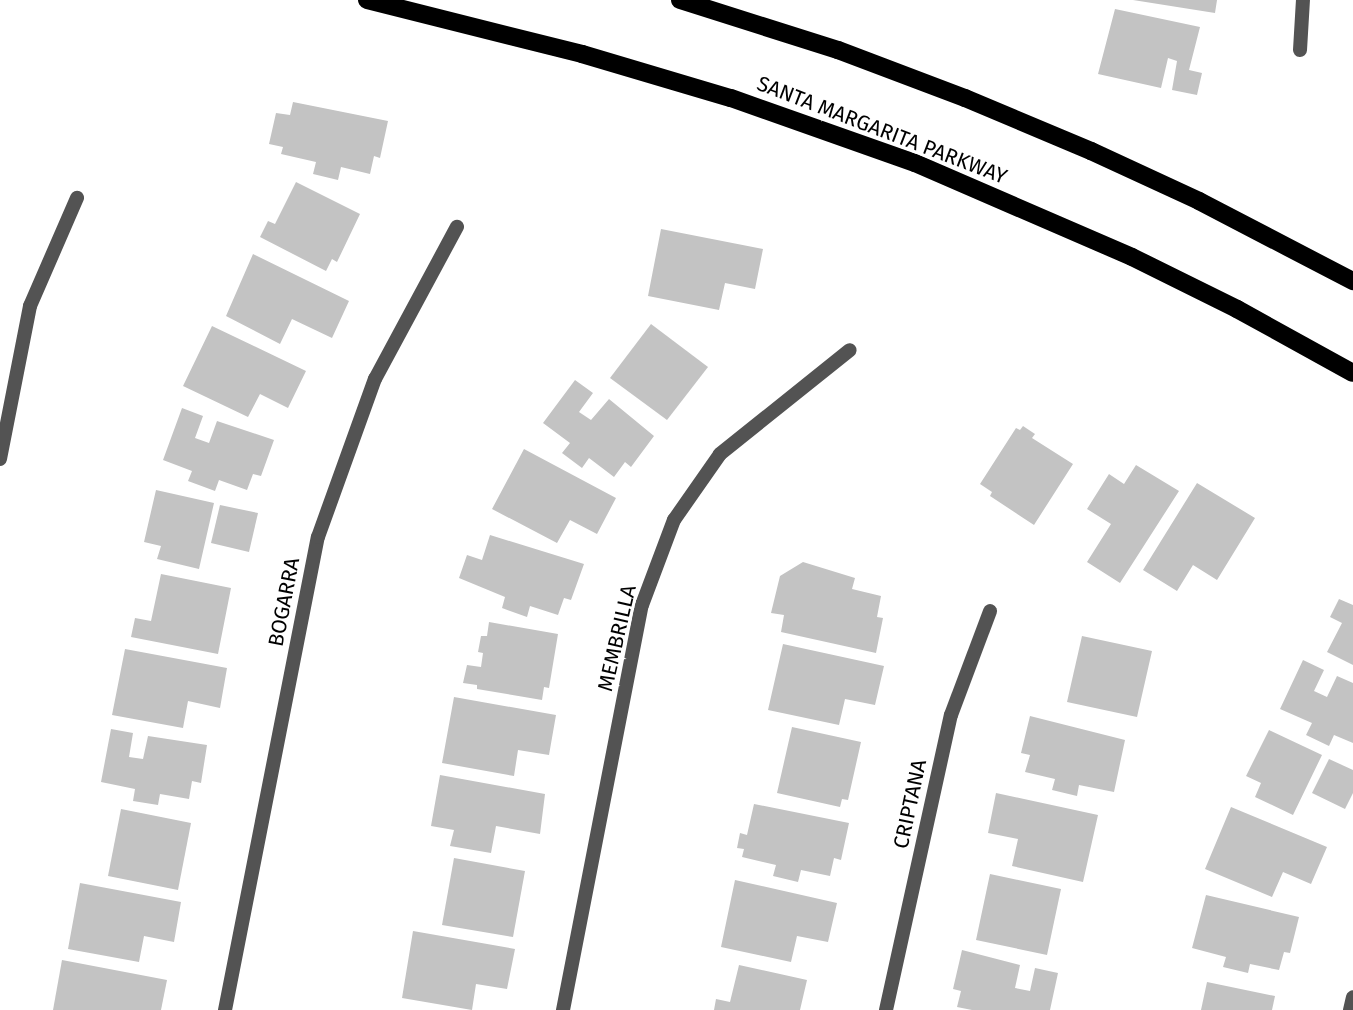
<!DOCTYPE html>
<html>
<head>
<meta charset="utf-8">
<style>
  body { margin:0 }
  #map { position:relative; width:1353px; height:1010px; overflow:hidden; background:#fff; font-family:"Fira Sans",sans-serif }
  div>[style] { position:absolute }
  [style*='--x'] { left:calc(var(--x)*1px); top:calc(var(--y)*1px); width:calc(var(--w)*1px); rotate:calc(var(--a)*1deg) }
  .building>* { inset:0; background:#c3c3c3 }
  .minor>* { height:14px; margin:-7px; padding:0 7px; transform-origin:7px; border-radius:7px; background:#535353 }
  .primary>* { height:18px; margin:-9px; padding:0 9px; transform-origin:9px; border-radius:9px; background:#000 }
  span { translate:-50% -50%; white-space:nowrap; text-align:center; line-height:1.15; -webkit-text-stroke:6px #fff; paint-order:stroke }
  .street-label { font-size:21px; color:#000 }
</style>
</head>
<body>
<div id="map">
  <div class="building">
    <i style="clip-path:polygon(1133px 0,1217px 0,1215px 13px)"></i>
    <i style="clip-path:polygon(1115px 9px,1200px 27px,1189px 70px,1202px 73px,1197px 95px,1172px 90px,1177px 61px,1168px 58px,1161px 88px,1098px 74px)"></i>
    <i style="clip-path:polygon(293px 102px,388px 121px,380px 158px,374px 156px,370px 174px,341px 167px,338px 180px,313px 174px,316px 162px,281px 154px,283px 147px,269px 144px,276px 113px,290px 115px)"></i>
    <i style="clip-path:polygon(296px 182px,360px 214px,337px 262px,332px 259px,326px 271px,260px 237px,268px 221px,275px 224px)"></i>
    <i style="clip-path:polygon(661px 229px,763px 249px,755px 289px,725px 283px,719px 310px,648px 296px)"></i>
    <i style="clip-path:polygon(253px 254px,349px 301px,332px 338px,292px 319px,280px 344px,226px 316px)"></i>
    <i style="clip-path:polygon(651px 324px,708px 367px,667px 420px,610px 378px)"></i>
    <i style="clip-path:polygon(212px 326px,306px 371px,288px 408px,260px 394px,248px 417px,183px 386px)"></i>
    <i style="clip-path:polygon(575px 380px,593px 393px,579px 412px,591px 420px,609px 399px,654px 436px,631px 467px,625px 462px,614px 477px,589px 458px,582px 468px,562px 453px,570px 443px,543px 423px)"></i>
    <i style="clip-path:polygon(182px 408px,203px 416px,195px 438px,209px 443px,217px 421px,274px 440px,261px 476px,253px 474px,247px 490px,219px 480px,215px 491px,188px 481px,192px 471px,163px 460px)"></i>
    <i style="clip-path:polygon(1023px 426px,1035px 434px,1032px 438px,1073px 464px,1034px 525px,990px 496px,992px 492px,980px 484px,1016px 428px,1020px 430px)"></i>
    <i style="clip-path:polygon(524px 449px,616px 498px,597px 534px,570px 520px,557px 543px,492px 509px)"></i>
    <i style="clip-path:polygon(1136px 465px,1179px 491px,1120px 583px,1087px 562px,1111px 524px,1087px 509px,1109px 474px,1124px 484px)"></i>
    <i style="clip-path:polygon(1197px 483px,1255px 518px,1217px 580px,1193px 565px,1177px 591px,1143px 570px)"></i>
    <i style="clip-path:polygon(156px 490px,214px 503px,199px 569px,157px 559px,161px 546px,144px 542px)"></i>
    <i style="clip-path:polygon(220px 505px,258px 513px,249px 552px,211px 543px)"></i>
    <i style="clip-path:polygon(490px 535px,584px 564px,571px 600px,564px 598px,558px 615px,530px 606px,527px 617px,502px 608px,505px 597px,459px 578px,467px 555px,482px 560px)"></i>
    <i style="clip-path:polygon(803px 562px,855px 578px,852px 589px,881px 596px,877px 617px,883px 618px,876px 653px,781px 632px,784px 615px,771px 613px,780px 576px)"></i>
    <i style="clip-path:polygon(161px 574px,231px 588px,218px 654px,131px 637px,135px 618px,151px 621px)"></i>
    <i style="clip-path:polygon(1339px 599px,1353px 605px,1353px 665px,1327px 652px,1342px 623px,1330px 617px)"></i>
    <i style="clip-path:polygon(489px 622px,558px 634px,549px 688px,544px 687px,542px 700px,477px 689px,477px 685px,463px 683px,467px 665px,481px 667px,483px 653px,478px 652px,481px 636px,487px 636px)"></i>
    <i style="clip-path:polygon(1082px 636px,1152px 651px,1137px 717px,1067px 702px)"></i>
    <i style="clip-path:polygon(783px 644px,884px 666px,875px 705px,845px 699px,839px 725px,768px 710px)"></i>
    <i style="clip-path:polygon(125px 649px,227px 668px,220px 708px,188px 701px,183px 728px,112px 715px)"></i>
    <i style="clip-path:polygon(1303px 660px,1324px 670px,1314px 691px,1327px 697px,1337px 676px,1353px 683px,1353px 743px,1334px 735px,1329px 746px,1306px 735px,1312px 723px,1280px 709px)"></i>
    <i style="clip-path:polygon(454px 697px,556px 715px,549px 755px,518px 750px,514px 776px,442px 763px)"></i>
    <i style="clip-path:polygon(1030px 716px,1125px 740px,1114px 792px,1079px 785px,1077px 796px,1052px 790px,1055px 779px,1025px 772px,1030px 755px,1021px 753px)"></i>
    <i style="clip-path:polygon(792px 727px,861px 742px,848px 800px,842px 799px,840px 807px,777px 793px)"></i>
    <i style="clip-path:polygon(111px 729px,133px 733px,129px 757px,143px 759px,148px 736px,207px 745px,201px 783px,192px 781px,189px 799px,160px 794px,158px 805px,133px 801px,135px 789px,101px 782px)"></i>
    <i style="clip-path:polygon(1269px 730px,1322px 755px,1293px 815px,1255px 797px,1261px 783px,1246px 776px)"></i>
    <i style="clip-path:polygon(1329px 759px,1353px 770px,1353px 793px,1345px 809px,1312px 793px)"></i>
    <i style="clip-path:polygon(440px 775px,545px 794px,540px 834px,496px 826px,491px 853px,450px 846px,454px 830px,431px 826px)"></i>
    <i style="clip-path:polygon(996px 793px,1098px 815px,1083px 882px,1012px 866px,1018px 839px,988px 833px)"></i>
    <i style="clip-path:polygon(754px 804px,849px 823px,841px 860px,834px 858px,830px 876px,801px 870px,798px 882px,773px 876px,776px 865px,742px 857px,744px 849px,737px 848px,740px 833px,747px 835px)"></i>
    <i style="clip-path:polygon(1231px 807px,1327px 847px,1311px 884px,1283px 872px,1272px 897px,1205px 869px)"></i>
    <i style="clip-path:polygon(121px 809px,191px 823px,178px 890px,108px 876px)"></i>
    <i style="clip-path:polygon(454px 858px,525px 871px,513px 937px,442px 925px)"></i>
    <i style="clip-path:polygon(990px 874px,1061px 889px,1047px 955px,976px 940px)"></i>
    <i style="clip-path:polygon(735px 880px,837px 903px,828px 942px,797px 936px,791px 962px,721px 947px)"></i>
    <i style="clip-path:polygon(80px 883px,181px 902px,174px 942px,144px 936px,139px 962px,68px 949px)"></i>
    <i style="clip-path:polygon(1206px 895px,1299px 917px,1290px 953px,1284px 952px,1279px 970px,1250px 964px,1248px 973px,1223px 967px,1226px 957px,1192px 948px)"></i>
    <i style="clip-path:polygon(413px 931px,515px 949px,507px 989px,476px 984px,472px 1010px,402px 998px)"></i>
    <i style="clip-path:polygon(962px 950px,1020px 965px,1015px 988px,1030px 991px,1035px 968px,1058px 973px,1050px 1010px,972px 1010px,957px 1007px,961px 991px,953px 989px)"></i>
    <i style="clip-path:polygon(62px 960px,167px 980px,161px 1010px,53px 1010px)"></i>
    <i style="clip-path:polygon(739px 965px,807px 980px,800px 1010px,714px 1010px,716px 999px,730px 1002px)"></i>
    <i style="clip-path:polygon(1207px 982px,1275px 996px,1272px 1010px,1201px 1010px)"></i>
  </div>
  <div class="minor">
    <i style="--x:1300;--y:50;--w:50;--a:-86.6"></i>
    <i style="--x:0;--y:459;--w:156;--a:-78.9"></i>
    <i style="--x:30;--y:306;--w:118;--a:-66.5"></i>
    <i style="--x:225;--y:1010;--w:482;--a:-78.9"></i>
    <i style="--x:318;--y:537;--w:168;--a:-70.2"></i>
    <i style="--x:375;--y:379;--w:173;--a:-61.7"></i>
    <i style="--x:563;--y:1010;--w:413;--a:-79"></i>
    <i style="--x:642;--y:605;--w:91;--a:-69.4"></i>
    <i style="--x:674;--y:520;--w:80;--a:-55.1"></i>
    <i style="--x:720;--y:454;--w:166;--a:-38.7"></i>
    <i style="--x:886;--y:1010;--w:302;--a:-77.6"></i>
    <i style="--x:951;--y:715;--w:111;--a:-69.4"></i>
    <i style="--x:1350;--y:1010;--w:13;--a:-77"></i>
  </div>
  <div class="primary">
    <i style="--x:367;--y:0;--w:222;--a:14.1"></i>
    <i style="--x:582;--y:54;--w:155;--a:16.5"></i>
    <i style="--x:731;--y:98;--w:195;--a:19.5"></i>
    <i style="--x:915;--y:163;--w:236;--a:23.4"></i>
    <i style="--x:1132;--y:257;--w:117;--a:26.3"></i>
    <i style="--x:1237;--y:309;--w:132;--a:28.9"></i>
    <i style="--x:680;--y:0;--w:166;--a:17.6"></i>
    <i style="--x:838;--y:50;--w:136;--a:20.7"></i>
    <i style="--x:965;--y:98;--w:137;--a:22.8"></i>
    <i style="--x:1091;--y:151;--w:119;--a:24.8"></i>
    <i style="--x:1199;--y:201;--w:174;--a:27.5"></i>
  </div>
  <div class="street-label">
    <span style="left:882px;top:130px;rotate:21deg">SANTA MARGARITA PARKWAY</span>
    <span style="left:284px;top:602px;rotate:-79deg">BOGARRA</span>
    <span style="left:617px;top:638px;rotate:-77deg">MEMBRILLA</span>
    <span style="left:910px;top:804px;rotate:-78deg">CRIPTANA</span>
  </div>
</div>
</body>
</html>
